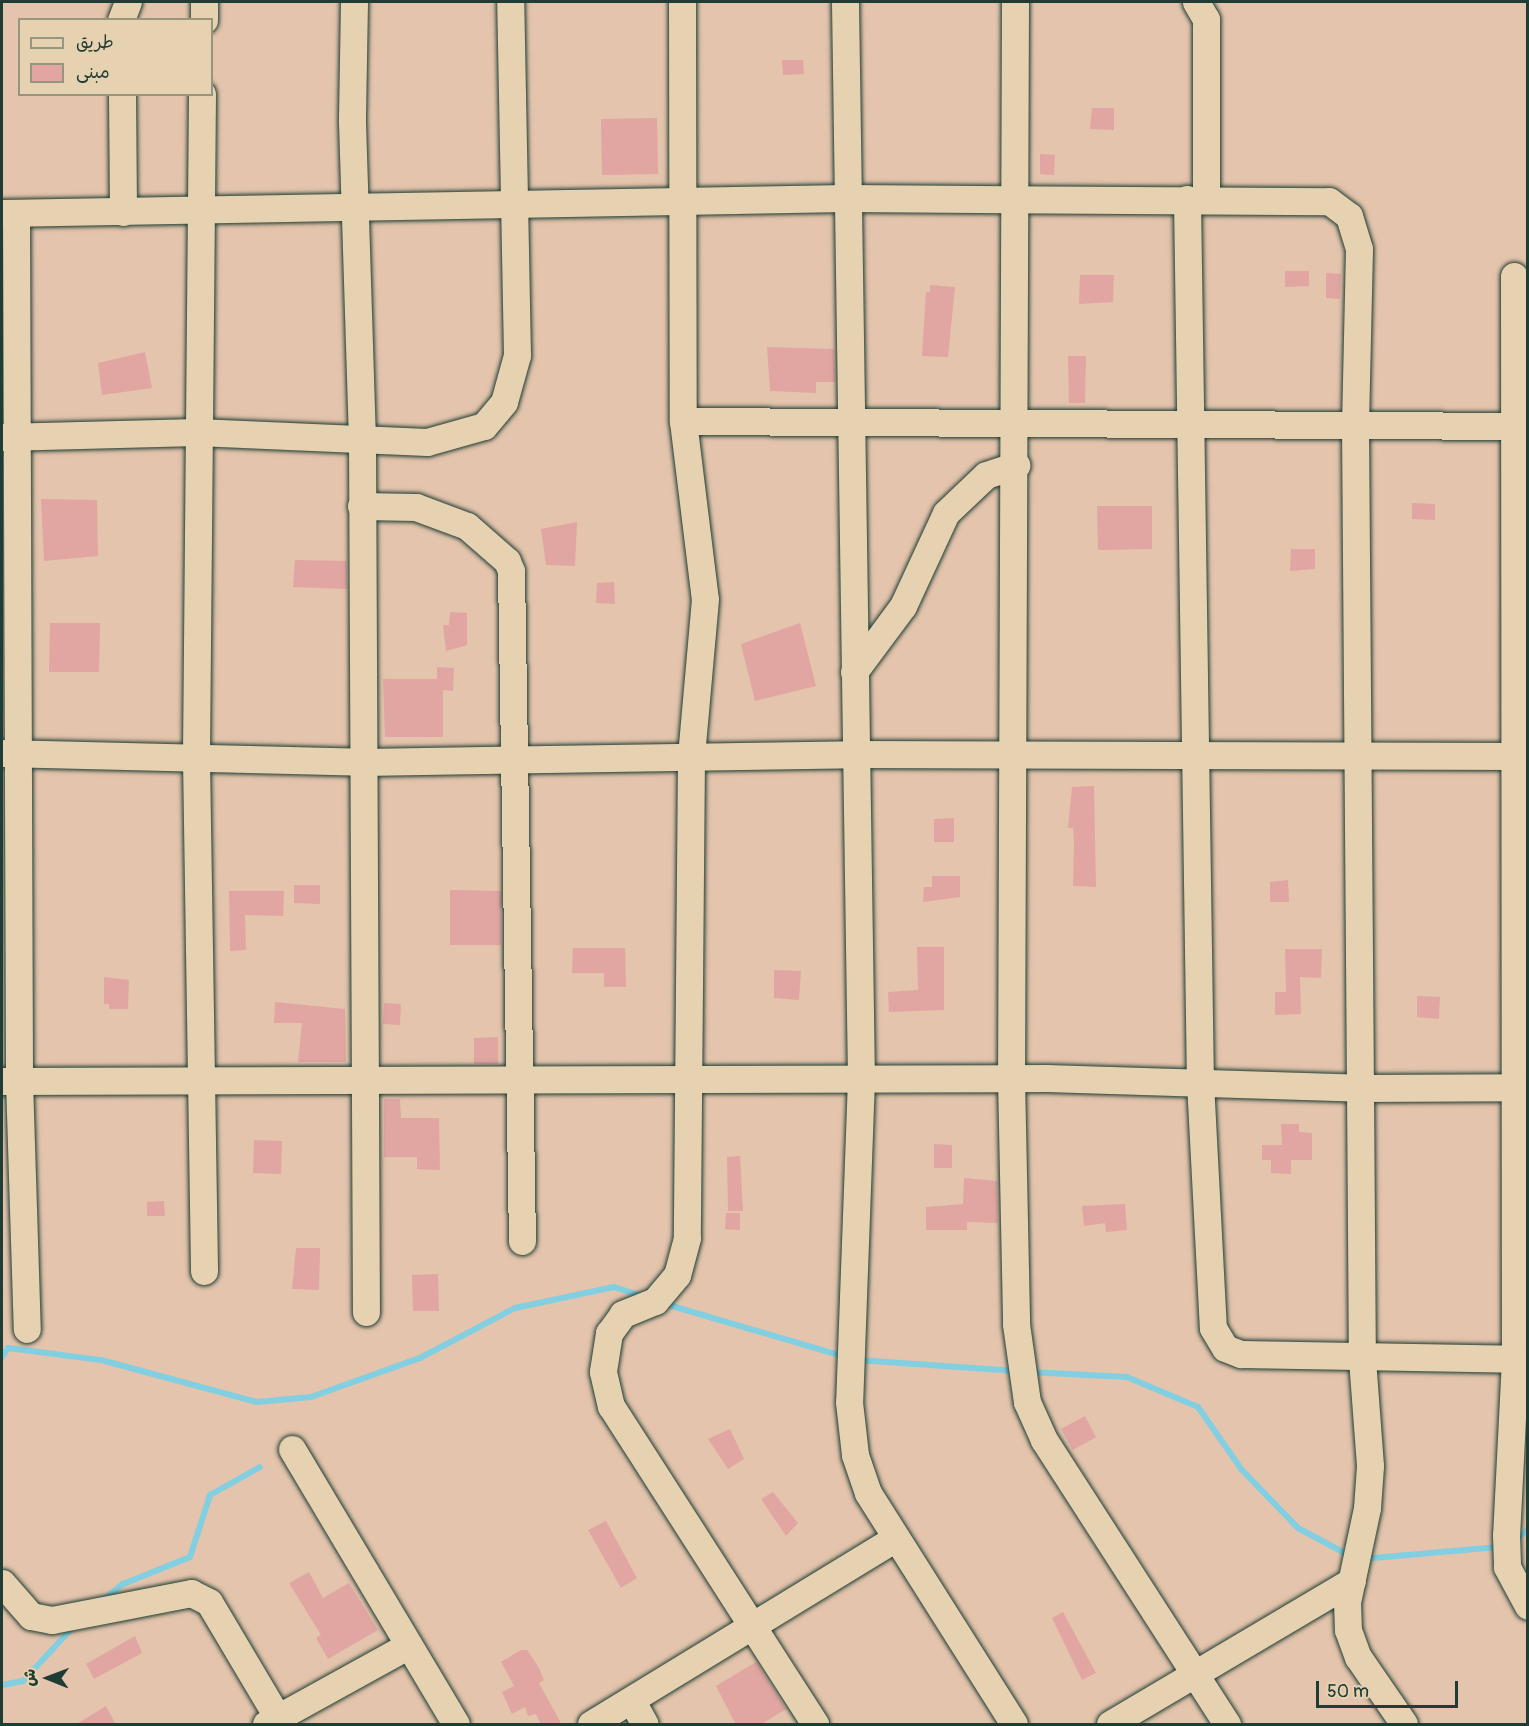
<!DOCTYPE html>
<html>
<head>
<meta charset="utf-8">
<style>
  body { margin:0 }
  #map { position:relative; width:1529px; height:1726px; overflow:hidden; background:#e4c4ac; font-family:Pangolin,"Playpen Sans Arabic",sans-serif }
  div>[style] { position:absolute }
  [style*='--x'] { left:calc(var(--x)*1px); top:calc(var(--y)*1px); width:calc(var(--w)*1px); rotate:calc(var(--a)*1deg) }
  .stream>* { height:6px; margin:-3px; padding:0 3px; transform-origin:3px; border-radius:3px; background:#82cfe1 }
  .building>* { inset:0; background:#e1a6a1 }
  .roads { filter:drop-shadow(0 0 2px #1f3d34) drop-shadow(0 0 2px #1f3d34) }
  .minor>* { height:27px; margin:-13.5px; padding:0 13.5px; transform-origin:13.5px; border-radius:13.5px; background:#e6d1b0 }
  span { translate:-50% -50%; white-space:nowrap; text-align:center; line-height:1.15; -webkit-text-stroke:4.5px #e6d1b0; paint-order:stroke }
  .frame { position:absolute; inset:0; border:3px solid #1f3d34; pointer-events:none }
  .legend { position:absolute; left:18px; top:18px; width:195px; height:78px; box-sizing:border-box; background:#e6d1b0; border:2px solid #96967e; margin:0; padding:8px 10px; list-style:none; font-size:18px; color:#1f3d34 }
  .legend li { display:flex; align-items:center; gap:12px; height:30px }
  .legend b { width:30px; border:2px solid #96967e }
  .north { position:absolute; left:18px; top:1648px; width:60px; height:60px; -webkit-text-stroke:4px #e6d1b0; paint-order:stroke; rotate:271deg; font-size:16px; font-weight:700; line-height:24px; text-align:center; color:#1f3d34 }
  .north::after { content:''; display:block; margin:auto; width:21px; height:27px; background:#1f3d34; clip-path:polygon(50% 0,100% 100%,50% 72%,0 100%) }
  .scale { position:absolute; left:1316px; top:1681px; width:142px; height:27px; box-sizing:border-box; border:3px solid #1f3d34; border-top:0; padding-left:8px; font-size:18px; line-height:21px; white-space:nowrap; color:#1f3d34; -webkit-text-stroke:4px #e6d1b0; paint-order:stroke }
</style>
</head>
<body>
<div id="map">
  <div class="stream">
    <i style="--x:662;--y:1303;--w:191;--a:16.4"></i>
    <i style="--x:2;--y:1357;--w:11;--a:-56"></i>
    <i style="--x:8;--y:1348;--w:94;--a:7.4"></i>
    <i style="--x:101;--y:1360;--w:162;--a:15.1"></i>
    <i style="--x:257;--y:1402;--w:54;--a:-5.3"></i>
    <i style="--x:311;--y:1397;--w:116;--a:-19.7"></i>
    <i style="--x:420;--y:1358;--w:107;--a:-27.8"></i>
    <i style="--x:515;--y:1308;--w:101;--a:-12"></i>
    <i style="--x:614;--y:1287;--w:28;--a:18"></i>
    <i style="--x:858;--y:1360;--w:158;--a:4"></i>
    <i style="--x:1029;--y:1372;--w:98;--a:2.9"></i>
    <i style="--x:1127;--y:1377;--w:77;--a:22.9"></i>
    <i style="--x:1198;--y:1407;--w:77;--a:55.1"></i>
    <i style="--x:1242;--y:1470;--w:81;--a:46"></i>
    <i style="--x:1298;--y:1528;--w:59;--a:28.3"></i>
    <i style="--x:1515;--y:1540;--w:16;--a:-38"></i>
    <i style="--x:1362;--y:1559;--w:137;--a:-5"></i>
    <i style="--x:103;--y:1600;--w:26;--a:-39"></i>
    <i style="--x:123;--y:1584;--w:72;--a:-21.9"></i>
    <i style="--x:190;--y:1557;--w:65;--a:-72.1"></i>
    <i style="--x:210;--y:1495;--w:57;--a:-29.2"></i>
    <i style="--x:2;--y:1685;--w:21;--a:-11"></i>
    <i style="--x:23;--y:1681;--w:76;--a:-47.1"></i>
  </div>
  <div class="building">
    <i style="clip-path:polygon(782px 60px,803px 60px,804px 74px,783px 75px)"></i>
    <i style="clip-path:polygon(1092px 108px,1114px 108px,1114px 130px,1090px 129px)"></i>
    <i style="clip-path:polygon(657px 118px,658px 174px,602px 175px,601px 119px)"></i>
    <i style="clip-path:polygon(1040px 154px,1055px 155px,1054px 175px,1040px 174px)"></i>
    <i style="clip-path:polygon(1285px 271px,1309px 271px,1309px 286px,1285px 287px)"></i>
    <i style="clip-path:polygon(1326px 273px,1341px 274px,1340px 299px,1326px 298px)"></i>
    <i style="clip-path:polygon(1080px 275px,1114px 275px,1113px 302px,1079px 304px)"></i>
    <i style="clip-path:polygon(930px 285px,955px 287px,948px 357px,922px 356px,926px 292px,930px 292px)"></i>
    <i style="clip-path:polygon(767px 347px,834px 349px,835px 382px,816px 382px,816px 393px,770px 391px)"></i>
    <i style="clip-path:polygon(145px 352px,152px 388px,102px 395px,98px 363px)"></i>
    <i style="clip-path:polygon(1068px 356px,1086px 356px,1085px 403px,1069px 403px)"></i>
    <i style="clip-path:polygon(41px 499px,97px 500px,98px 556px,44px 561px)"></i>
    <i style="clip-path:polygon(1412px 503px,1435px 504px,1435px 520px,1412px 519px)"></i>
    <i style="clip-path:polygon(1097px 506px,1152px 506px,1152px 549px,1098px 550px)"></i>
    <i style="clip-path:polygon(577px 522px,575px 566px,546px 565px,541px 529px)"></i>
    <i style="clip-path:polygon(1291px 549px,1315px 549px,1315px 569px,1290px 571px)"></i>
    <i style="clip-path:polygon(295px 560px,347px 561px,347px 589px,293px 587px)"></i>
    <i style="clip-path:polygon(614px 582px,615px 604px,596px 603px,597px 583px)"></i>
    <i style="clip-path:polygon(450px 612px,467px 613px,467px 645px,446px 651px,443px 625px,449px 625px)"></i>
    <i style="clip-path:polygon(50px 623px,100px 623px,99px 672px,49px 672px)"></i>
    <i style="clip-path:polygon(800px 623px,816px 686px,755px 701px,741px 644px)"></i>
    <i style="clip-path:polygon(437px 667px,454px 668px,453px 691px,443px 690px,443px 737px,385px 737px,383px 679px,437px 679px)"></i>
    <i style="clip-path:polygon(1094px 786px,1096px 887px,1073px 886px,1074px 842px,1073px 828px,1068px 828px,1072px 787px)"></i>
    <i style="clip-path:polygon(954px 818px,954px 842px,934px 842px,934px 819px)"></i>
    <i style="clip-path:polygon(932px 876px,960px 876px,960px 897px,923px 902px,924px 887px,932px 887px)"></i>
    <i style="clip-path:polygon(1288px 880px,1289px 902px,1270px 902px,1270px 882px)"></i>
    <i style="clip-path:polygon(294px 885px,320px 885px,320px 904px,294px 903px)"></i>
    <i style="clip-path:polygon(450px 890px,501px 891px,501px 945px,450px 945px)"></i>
    <i style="clip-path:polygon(229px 891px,284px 891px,283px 916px,245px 915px,246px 950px,230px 951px)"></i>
    <i style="clip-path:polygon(917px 947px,944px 947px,944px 1010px,889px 1012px,888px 992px,918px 990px)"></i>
    <i style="clip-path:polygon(573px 948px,625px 948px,626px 987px,604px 987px,604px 973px,572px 973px)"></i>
    <i style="clip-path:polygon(1285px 949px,1322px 949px,1321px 978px,1300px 977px,1301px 1014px,1275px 1015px,1275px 992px,1286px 992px)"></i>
    <i style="clip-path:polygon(774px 970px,801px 971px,799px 1000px,774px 998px)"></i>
    <i style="clip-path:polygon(104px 977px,129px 980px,128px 1009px,109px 1009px,109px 1004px,104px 1004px)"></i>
    <i style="clip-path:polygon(1417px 996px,1440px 997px,1439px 1019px,1417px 1017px)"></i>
    <i style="clip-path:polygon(275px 1002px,345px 1009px,346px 1062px,298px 1062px,302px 1023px,274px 1023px)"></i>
    <i style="clip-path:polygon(384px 1003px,401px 1004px,400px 1025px,383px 1024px)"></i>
    <i style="clip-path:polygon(498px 1037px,498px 1064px,474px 1064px,474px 1038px)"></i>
    <i style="clip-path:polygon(384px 1099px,400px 1099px,401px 1118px,439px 1118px,440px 1170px,417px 1169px,417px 1157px,384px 1157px)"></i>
    <i style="clip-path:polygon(1281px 1124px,1299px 1124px,1299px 1132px,1312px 1133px,1312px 1160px,1291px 1160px,1291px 1174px,1271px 1173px,1271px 1160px,1262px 1160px,1262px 1145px,1282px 1145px)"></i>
    <i style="clip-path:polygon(254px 1140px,282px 1141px,281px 1174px,253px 1173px)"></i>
    <i style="clip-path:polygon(934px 1144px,952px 1145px,952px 1168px,934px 1168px)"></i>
    <i style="clip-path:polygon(740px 1156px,743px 1211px,728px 1211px,727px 1157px)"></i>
    <i style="clip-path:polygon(964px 1178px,997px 1181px,998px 1223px,967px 1222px,967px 1230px,926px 1230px,926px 1207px,963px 1204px)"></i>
    <i style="clip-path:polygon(164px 1201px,165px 1216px,147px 1216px,147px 1202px)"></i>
    <i style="clip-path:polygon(1125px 1204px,1127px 1230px,1106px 1232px,1105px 1223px,1084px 1226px,1082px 1206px)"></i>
    <i style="clip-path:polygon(726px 1213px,740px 1213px,740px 1230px,725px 1229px)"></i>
    <i style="clip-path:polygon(296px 1248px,320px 1248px,319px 1290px,292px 1289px)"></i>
    <i style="clip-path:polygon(438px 1274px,439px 1311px,413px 1311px,412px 1275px)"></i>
    <i style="clip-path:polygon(1085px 1416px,1096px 1437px,1073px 1450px,1061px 1429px)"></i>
    <i style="clip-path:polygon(730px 1429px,744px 1459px,728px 1469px,708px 1439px)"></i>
    <i style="clip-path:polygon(773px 1492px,798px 1523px,786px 1536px,761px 1499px)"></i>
    <i style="clip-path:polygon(606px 1521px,637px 1578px,621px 1588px,588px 1530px)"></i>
    <i style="clip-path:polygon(309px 1572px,323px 1598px,349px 1583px,378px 1630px,328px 1659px,316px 1638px,321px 1635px,289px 1583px)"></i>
    <i style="clip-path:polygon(1063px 1612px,1096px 1673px,1082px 1680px,1052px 1618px)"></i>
    <i style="clip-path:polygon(135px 1636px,142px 1653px,94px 1679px,86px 1664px)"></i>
    <i style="clip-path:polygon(521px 1650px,527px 1650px,539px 1668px,544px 1680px,539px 1683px,562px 1725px,541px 1725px,536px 1714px,528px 1716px,525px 1707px,512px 1714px,502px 1692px,514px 1686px,501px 1662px)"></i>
    <i style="clip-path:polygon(756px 1662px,786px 1709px,760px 1725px,736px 1725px,716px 1686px)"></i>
    <i style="clip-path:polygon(106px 1706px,116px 1725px,75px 1725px)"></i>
  </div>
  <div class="roads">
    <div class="minor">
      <i style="--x:354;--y:2;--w:120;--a:91"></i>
      <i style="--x:352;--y:122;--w:318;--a:88.2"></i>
      <i style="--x:362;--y:440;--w:872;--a:89.74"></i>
      <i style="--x:682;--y:2;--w:419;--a:89.9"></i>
      <i style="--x:683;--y:421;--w:179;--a:83"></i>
      <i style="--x:705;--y:599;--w:159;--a:95.1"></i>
      <i style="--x:691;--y:757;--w:481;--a:90.5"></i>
      <i style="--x:687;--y:1238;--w:38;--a:105"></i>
      <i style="--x:677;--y:1275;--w:34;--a:130"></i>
      <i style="--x:655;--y:1301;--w:35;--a:158"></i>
      <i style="--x:623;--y:1314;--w:24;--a:126"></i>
      <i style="--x:609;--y:1333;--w:39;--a:99"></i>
      <i style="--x:603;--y:1372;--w:35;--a:77"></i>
      <i style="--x:611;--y:1406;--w:378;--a:57.3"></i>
      <i style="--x:845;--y:2;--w:1077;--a:89.15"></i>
      <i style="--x:861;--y:1079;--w:323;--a:92.1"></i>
      <i style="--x:849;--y:1402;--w:53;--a:83.5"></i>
      <i style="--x:855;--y:1455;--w:40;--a:71.1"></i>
      <i style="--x:868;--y:1493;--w:273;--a:57.7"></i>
      <i style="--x:1015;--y:2;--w:1076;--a:90.21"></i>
      <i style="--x:1011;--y:1078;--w:246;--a:88.8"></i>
      <i style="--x:1016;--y:1324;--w:79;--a:82"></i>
      <i style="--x:1027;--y:1402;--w:42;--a:65.9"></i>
      <i style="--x:1044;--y:1440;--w:338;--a:57.2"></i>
      <i style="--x:1196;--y:2;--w:20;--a:60"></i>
      <i style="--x:1206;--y:19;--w:180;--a:90"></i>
      <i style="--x:121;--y:20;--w:19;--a:-69"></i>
      <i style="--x:204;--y:20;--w:18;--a:-90"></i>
      <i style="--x:122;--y:94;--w:118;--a:89.5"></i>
      <i style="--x:202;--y:94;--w:665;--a:90.52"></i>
      <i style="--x:196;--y:759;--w:512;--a:89.1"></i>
      <i style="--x:1187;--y:199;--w:883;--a:89.16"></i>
      <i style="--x:1200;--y:1082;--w:246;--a:87"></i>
      <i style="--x:1213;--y:1328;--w:23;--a:59"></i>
      <i style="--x:1225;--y:1348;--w:17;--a:21"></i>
      <i style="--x:1241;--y:1354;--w:287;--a:1"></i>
      <i style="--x:2;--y:213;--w:844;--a:-1.02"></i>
      <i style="--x:846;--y:198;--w:483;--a:0.4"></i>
      <i style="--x:1329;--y:201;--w:25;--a:37"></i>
      <i style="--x:1349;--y:216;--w:34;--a:73"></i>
      <i style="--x:1359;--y:249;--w:175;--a:91.3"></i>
      <i style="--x:1355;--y:424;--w:664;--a:89.57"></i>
      <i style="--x:1360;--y:1088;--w:271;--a:89.6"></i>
      <i style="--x:1362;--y:1359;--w:107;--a:85.7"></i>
      <i style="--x:1370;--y:1466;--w:42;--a:94.1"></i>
      <i style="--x:1367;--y:1508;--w:96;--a:102"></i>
      <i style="--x:1347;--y:1602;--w:28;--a:88"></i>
      <i style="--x:1348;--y:1630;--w:29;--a:70"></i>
      <i style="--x:1358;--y:1657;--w:81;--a:55.5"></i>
      <i style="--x:16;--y:213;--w:868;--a:89.8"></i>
      <i style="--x:19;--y:1081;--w:248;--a:88.2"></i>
      <i style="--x:1514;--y:276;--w:1083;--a:89.95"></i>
      <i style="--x:1515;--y:1359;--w:176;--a:92.9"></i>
      <i style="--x:1506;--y:1535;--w:32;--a:88"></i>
      <i style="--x:1507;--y:1567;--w:44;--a:61.7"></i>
      <i style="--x:683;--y:421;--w:845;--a:0.34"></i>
      <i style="--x:2;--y:437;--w:195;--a:-1.5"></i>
      <i style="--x:197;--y:432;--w:230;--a:2.5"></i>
      <i style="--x:427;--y:442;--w:59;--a:-15.7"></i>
      <i style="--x:484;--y:426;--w:31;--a:-50"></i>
      <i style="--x:504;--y:402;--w:49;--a:-74.5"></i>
      <i style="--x:517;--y:355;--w:353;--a:-91.1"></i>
      <i style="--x:361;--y:506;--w:55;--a:1"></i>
      <i style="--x:416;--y:507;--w:54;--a:20.4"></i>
      <i style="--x:467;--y:526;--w:53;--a:41.2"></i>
      <i style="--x:507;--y:561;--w:11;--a:68"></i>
      <i style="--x:511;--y:571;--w:670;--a:89.06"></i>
      <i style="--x:854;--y:672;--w:82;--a:-53.4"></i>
      <i style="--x:903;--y:606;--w:102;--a:-65.2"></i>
      <i style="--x:946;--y:513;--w:55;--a:-43.5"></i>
      <i style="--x:986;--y:475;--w:32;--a:-18"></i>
      <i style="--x:2;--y:753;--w:360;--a:1.4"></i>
      <i style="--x:362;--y:762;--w:493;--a:-0.9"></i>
      <i style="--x:855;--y:754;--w:673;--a:0.17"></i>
      <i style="--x:2;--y:1081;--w:1044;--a:-0.16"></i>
      <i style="--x:1046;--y:1078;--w:314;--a:1.8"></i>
      <i style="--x:1360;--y:1088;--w:168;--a:-0.3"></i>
      <i style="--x:292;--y:1449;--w:320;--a:59.2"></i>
      <i style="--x:2;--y:1583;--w:44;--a:48.7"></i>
      <i style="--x:31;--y:1616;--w:21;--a:11"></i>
      <i style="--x:52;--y:1620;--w:142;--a:-11"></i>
      <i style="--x:191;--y:1593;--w:20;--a:27"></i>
      <i style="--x:209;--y:1602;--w:135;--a:59.3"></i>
      <i style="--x:632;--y:1701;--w:26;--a:61"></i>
      <i style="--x:266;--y:1724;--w:163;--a:-28.9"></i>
      <i style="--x:591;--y:1724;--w:357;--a:-31.4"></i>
      <i style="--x:1110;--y:1724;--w:281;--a:-30.6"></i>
    </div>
  </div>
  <div class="frame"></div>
  <ul class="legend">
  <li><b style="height:8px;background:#e6d1b0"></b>طريق</li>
  <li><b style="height:16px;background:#e1a6a1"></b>مبنى</li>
  </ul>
  <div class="north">ش</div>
  <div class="scale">50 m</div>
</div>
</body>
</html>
